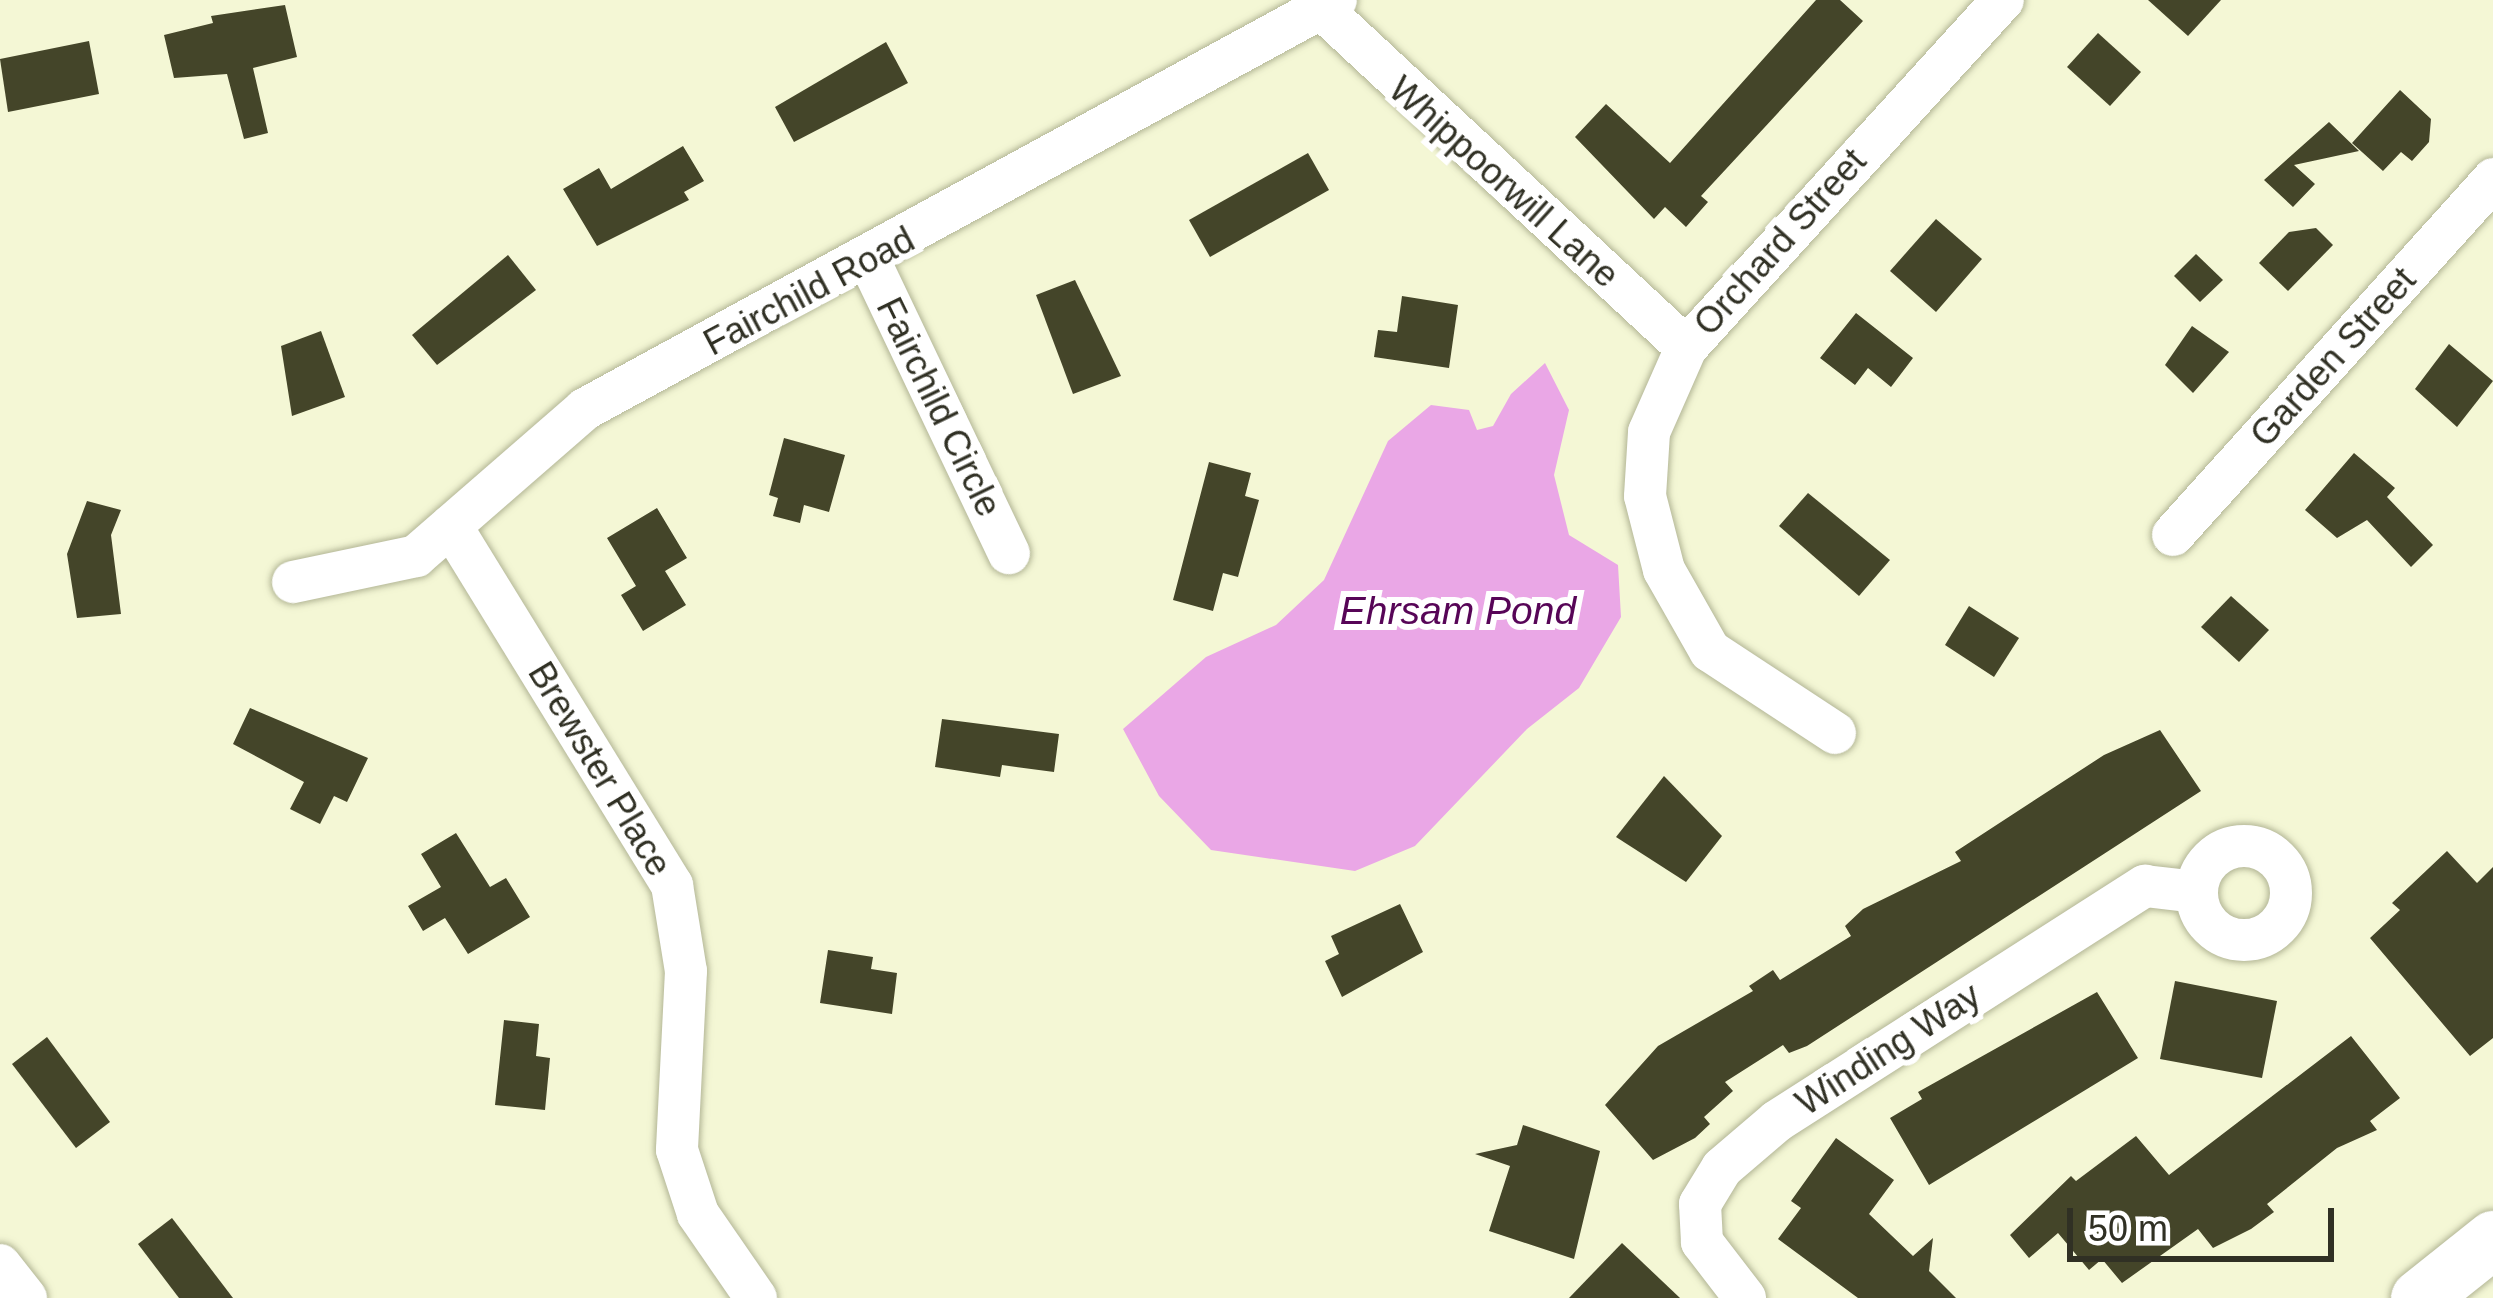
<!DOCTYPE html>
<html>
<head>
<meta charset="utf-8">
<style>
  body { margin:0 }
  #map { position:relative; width:2493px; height:1298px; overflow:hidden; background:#f4f7d5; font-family:Arial,sans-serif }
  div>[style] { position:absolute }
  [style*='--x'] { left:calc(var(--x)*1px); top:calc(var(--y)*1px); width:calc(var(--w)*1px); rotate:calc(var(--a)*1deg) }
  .water>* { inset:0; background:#eaa7e6 }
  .building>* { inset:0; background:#444529 }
  .roads { filter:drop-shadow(0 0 3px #b3b696) drop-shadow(0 0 3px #b3b696) }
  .street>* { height:42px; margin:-21px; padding:0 21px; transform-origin:21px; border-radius:21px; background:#fff }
  .street>.ring { margin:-21px; padding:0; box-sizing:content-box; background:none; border:42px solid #fff; border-radius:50% }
  .secondary>* { height:57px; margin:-28.5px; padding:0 28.5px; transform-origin:28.5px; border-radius:28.5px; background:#fff }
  span { translate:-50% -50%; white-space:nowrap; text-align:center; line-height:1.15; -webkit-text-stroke:12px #fff; paint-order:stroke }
  .street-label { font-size:36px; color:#303024 }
  .water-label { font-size:39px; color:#570557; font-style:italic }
  .scale { position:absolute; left:2067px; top:1208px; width:267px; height:54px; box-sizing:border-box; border:6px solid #303024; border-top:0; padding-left:15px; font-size:36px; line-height:42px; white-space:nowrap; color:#303024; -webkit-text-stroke:9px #fff; paint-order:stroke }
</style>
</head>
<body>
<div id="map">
  <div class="water">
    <i style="clip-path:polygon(1545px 363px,1569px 410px,1554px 475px,1569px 535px,1618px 565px,1621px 617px,1579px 688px,1527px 729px,1415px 846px,1355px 871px,1211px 850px,1159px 796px,1123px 729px,1206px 657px,1276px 625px,1324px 580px,1388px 441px,1431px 405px,1469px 410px,1477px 430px,1493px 426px,1511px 394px)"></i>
  </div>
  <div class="building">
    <i style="clip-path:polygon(1816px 0,1840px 0,1863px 21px,1701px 196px,1708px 202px,1686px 227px,1665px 207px,1654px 219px,1575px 137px,1606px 104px,1670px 163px)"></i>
    <i style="clip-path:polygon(2148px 0,2221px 0,2188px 36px)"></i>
    <i style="clip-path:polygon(285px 5px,297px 57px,253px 68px,268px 133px,244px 139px,227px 74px,174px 78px,164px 35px,213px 23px,211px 16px)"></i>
    <i style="clip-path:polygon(2098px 33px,2141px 72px,2110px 106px,2067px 67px)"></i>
    <i style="clip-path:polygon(89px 41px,99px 94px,8px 112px,0 59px)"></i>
    <i style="clip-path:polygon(886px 42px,908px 83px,794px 142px,775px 107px)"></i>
    <i style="clip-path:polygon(2400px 90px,2431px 119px,2429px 142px,2412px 161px,2401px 152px,2383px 171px,2352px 143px)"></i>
    <i style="clip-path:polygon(2329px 122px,2359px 151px,2294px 165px,2315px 184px,2293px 207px,2264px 180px)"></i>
    <i style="clip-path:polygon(683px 146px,704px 181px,684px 192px,689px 200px,597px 246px,563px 189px,599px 168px,611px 189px)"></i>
    <i style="clip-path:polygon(1308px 153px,1329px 190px,1210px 257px,1189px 220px)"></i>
    <i style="clip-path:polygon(1936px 219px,1982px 259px,1936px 312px,1890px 271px)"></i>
    <i style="clip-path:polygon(2316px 228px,2333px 245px,2288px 291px,2259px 263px,2289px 232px)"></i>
    <i style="clip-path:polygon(2196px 254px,2223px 280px,2200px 302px,2174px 276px)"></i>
    <i style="clip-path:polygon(508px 255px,536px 290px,437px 365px,412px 335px)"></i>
    <i style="clip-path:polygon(1075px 280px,1121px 376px,1073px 394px,1036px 295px)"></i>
    <i style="clip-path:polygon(1402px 296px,1458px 305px,1449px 368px,1374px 357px,1378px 330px,1397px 332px)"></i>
    <i style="clip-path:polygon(1856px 313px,1913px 358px,1891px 387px,1868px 368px,1855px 385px,1820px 358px)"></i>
    <i style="clip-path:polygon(2192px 326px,2229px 352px,2193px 393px,2165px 365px)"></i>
    <i style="clip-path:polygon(321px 331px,345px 397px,292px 416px,281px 346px)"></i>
    <i style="clip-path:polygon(2449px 344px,2493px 381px,2457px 427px,2415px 389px)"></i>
    <i style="clip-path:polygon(784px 438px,845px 455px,829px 512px,804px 505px,800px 523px,773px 516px,778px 498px,769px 495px)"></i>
    <i style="clip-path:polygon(2354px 453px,2395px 488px,2387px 497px,2433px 545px,2411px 567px,2367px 520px,2337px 538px,2305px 510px)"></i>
    <i style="clip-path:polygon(1209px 462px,1251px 473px,1245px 496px,1259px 500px,1238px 577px,1223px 573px,1213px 611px,1173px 600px)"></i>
    <i style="clip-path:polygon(1808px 493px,1890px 560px,1859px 596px,1779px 526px)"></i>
    <i style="clip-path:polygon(87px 501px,121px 510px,111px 535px,121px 614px,77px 618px,67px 554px)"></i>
    <i style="clip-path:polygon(657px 508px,687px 558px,665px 571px,686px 605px,643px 631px,621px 595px,636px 586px,607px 538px)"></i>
    <i style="clip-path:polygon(2231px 596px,2269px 630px,2239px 662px,2201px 627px)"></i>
    <i style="clip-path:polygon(1969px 606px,2019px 638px,1994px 677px,1945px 645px)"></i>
    <i style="clip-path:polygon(250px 708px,368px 758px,347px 802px,334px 796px,320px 824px,290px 809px,304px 782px,233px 744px)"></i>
    <i style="clip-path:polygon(942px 719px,1059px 734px,1054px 772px,1002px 765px,1000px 777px,935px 767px)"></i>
    <i style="clip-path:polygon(2160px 730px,2201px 791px,1807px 1046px,1789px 1053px,1783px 1045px,1725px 1082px,1733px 1091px,1704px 1117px,1710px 1124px,1695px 1138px,1653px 1160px,1605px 1105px,1658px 1046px,1753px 991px,1749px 986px,1773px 970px,1780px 980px,1851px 936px,1845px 926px,1863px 909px,1961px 861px,1955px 852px,2104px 755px)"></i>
    <i style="clip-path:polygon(1664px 776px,1722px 836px,1686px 882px,1616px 837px)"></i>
    <i style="clip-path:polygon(456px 833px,490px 887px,506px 878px,530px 917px,468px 954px,445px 918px,423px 931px,408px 906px,441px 887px,421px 854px)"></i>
    <i style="clip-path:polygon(2447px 851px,2477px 883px,2493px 867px,2493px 1038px,2470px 1056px,2370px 938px,2400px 910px,2392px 903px)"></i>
    <i style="clip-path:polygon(1400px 904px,1423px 952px,1342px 997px,1325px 961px,1339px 954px,1331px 936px)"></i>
    <i style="clip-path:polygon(828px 950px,873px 957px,871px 969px,897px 973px,892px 1014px,820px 1003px)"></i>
    <i style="clip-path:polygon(2175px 981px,2277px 1001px,2262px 1078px,2160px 1059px)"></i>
    <i style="clip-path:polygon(2097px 992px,2138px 1058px,1929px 1185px,1890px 1118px,1922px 1099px,1918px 1092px)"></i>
    <i style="clip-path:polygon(504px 1020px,539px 1024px,536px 1056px,550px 1058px,545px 1110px,495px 1105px)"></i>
    <i style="clip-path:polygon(2351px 1036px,2400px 1098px,2370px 1121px,2377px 1130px,2337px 1148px,2267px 1204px,2274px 1212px,2251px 1229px,2213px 1248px,2198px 1229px,2122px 1283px,2102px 1259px,2089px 1270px,2058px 1233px,2029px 1258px,2010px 1235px,2071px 1176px,2076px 1181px,2136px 1136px,2169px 1175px)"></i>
    <i style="clip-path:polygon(47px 1037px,110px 1122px,76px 1148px,12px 1064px)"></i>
    <i style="clip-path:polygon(1523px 1125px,1600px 1151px,1574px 1259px,1489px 1231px,1510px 1166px,1475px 1154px,1517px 1145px)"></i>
    <i style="clip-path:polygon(1836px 1138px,1894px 1180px,1869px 1214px,1913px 1256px,1933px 1238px,1929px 1271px,1956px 1298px,1858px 1298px,1778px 1239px,1801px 1208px,1791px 1201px)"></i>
    <i style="clip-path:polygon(172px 1218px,233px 1298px,179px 1298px,138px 1244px)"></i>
    <i style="clip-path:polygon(1622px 1243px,1680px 1298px,1569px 1298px)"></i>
  </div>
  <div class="roads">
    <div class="street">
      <i style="--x:1325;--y:12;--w:493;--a:42.9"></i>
      <i style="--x:869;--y:260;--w:325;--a:64.5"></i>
      <i style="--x:451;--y:526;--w:422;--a:58.4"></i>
      <i style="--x:672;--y:885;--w:87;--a:80.8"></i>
      <i style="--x:686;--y:971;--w:179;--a:92.9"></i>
      <i style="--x:677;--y:1150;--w:67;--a:71.8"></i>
      <i style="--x:698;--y:1214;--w:102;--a:55.4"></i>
      <i style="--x:2173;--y:535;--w:479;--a:-48"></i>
      <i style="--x:293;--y:582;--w:126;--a:-11.9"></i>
      <i style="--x:416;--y:556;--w:224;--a:-41"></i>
      <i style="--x:585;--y:409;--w:855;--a:-28.57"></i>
      <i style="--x:1835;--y:733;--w:149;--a:-146.7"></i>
      <i style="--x:1710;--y:651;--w:93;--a:-119.6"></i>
      <i style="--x:1664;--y:570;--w:76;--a:-104.4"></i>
      <i style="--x:1645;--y:496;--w:64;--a:-86.4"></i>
      <i style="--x:1649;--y:432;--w:92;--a:-66.2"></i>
      <i style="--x:1686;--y:348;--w:471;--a:-47.7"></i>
      <i class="ring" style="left:2197px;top:846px;width:52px;height:52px"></i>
      <i style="--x:0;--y:1265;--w:42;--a:51.8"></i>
      <i style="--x:1745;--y:1298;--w:71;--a:-127.5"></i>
      <i style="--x:1702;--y:1242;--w:38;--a:-93"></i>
      <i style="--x:1700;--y:1204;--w:42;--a:-58.6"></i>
      <i style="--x:1722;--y:1168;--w:72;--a:-40.5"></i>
      <i style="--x:1777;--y:1121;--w:437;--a:-32.6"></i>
      <i style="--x:2145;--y:886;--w:51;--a:6.7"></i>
    </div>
    <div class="secondary">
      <i style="--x:2419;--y:1298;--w:95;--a:-38.6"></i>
    </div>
  </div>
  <div class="street-label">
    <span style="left:1504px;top:182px;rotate:42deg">Whippoorwill Lane</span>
    <span style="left:1780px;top:242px;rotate:-48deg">Orchard Street</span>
    <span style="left:809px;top:291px;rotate:-28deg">Fairchild Road</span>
    <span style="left:2333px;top:357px;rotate:-48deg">Garden Street</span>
    <span style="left:939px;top:407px;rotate:64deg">Fairchild Circle</span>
    <span style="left:600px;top:769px;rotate:59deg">Brewster Place</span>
    <span style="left:1888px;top:1049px;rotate:-33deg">Winding Way</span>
  </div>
  <div class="water-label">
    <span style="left:1458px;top:611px">Ehrsam Pond</span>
  </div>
  <div class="scale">50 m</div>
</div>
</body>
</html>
